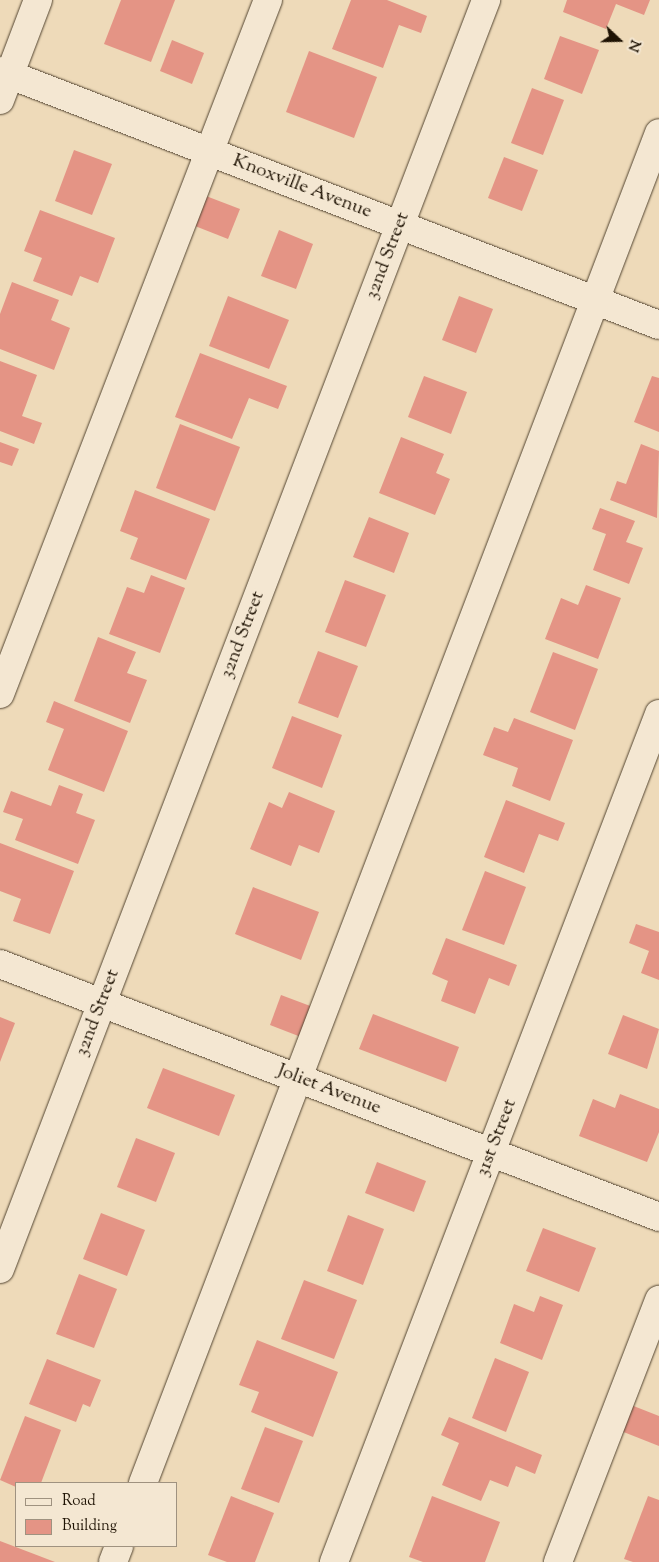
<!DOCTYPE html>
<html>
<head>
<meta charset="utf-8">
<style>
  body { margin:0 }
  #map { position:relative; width:659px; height:1562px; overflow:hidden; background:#eedab9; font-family:"Sorts Mill Goudy",serif }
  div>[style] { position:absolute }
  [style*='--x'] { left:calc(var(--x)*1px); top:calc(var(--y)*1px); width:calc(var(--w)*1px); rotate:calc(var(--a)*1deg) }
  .building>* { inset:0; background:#e49485 }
  .roads { filter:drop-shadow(0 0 1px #534531) drop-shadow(0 0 1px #534531) }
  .minor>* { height:28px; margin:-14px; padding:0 14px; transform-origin:14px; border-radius:14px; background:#f4e7d2 }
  span { translate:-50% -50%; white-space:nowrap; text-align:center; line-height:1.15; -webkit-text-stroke:4px #f4e7d2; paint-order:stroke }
  .street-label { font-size:19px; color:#1f1304 }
  .legend { position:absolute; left:15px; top:1482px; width:162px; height:65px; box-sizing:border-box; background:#f4e7d2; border:1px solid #9f9280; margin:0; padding:6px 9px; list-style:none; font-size:15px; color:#1f1304 }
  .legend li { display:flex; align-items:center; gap:10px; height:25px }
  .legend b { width:25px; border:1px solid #9f9280 }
  .north { position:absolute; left:594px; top:15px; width:50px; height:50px; -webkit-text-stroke:4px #f4e7d2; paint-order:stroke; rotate:111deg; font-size:14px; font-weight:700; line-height:20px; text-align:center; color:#1f1304 }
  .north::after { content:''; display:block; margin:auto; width:18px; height:22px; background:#1f1304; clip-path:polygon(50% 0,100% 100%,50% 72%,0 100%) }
</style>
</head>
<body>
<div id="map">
  <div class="building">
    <i style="clip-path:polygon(121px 0,175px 0,151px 62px,104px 44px)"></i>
    <i style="clip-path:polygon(351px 0,387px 0,427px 16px,421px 33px,399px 25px,383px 68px,332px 49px)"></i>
    <i style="clip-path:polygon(567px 0,650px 0,644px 15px,616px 4px,606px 29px,563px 12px)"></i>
    <i style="clip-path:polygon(560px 36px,599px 50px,582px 94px,544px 79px)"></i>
    <i style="clip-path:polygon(172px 40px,204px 53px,192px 84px,160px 71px)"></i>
    <i style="clip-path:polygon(309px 51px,377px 77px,354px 138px,286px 112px)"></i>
    <i style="clip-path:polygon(532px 88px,564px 100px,543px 155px,511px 143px)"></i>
    <i style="clip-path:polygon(74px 150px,112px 164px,92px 215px,55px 201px)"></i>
    <i style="clip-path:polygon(504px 157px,538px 170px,522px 211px,488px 198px)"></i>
    <i style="clip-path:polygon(206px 196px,240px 209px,228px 239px,195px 226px)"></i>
    <i style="clip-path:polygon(40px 210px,115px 238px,98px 283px,80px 276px,72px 296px,33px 281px,42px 258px,24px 251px)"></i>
    <i style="clip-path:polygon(279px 230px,313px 244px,296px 289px,261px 276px)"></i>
    <i style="clip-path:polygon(12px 282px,59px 300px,51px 320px,70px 328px,54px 370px,0 349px,0 314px)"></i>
    <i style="clip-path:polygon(228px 296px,289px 320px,269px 369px,209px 346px)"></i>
    <i style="clip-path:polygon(459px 296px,493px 309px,476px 353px,442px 340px)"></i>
    <i style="clip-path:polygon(200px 353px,287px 386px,278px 409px,249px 398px,232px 439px,175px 417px)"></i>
    <i style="clip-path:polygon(0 361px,37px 375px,22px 416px,42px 423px,34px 444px,0 431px)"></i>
    <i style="clip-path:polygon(424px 376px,467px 392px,451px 434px,408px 417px)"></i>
    <i style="clip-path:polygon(652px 376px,659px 378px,659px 432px,634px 422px)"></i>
    <i style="clip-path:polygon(180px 424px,240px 447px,215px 511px,156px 488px)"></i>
    <i style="clip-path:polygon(401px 437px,444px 454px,436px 473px,450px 479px,435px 515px,379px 493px)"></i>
    <i style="clip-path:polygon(0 442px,19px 449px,12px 466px,0 462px)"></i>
    <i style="clip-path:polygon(641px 444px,659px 451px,657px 518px,610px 500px,617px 481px,626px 484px)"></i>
    <i style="clip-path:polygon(135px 490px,210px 519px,186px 580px,130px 559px,138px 538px,120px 531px)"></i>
    <i style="clip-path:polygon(600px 508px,635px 521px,626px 542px,643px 548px,629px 584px,593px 570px,606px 534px,592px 529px)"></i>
    <i style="clip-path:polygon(369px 517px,409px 533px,394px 573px,353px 557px)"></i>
    <i style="clip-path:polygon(151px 575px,185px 588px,160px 653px,109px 634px,127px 587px,144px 593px)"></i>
    <i style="clip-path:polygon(345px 580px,386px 595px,366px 647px,325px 632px)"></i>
    <i style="clip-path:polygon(586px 585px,621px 598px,598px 659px,545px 639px,561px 598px,578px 605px)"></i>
    <i style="clip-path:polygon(98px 637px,136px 652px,127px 673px,147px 680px,130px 723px,74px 701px)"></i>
    <i style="clip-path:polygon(318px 651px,358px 666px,338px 718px,298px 703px)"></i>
    <i style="clip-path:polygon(553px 652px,598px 669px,575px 730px,530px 712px)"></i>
    <i style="clip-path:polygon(54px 701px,128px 731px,104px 792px,48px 770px,64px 729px,46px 722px)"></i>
    <i style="clip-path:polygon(292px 716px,342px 735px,322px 788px,272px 768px)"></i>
    <i style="clip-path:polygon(514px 718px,573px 740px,550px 801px,512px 786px,518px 768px,483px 755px,494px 727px,508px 732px)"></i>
    <i style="clip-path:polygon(59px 785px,83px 794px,76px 813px,95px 820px,78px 864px,15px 840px,23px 819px,3px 812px,11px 791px,51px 806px)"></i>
    <i style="clip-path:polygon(289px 792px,335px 811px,319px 853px,299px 845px,291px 866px,250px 849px,269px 802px,282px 808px)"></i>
    <i style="clip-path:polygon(506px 800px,565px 823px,558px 841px,539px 834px,524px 873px,484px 857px)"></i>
    <i style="clip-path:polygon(0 843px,74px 871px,50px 934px,13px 921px,21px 899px,0 891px)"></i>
    <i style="clip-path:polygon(485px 871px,526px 887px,504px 945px,462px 930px)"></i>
    <i style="clip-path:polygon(253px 887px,319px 912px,301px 960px,235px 934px)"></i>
    <i style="clip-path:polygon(636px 924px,659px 932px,659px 980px,641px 973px,649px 951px,629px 943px)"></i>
    <i style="clip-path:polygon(446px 938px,517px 965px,509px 986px,489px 978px,475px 1014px,441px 1001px,448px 981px,432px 974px)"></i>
    <i style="clip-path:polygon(281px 995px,313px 1007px,301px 1037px,270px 1025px)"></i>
    <i style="clip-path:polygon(373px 1014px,459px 1047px,446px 1082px,359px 1049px)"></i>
    <i style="clip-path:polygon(623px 1015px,659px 1029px,647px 1069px,608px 1054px)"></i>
    <i style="clip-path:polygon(0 1017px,15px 1023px,0 1062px)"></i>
    <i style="clip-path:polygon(163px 1068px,235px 1095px,219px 1136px,147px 1108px)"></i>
    <i style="clip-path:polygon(620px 1094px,659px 1109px,659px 1132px,647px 1162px,579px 1136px,593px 1099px,615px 1108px)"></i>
    <i style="clip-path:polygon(136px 1138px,175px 1153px,156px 1202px,117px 1187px)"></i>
    <i style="clip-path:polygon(377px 1162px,426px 1181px,414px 1212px,365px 1193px)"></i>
    <i style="clip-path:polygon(101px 1213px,145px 1230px,127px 1276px,83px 1259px)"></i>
    <i style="clip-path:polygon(348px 1215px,384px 1229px,363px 1285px,327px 1271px)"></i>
    <i style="clip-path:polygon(543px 1228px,596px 1248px,579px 1292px,526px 1271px)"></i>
    <i style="clip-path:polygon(79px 1274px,117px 1289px,94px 1348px,56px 1334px)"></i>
    <i style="clip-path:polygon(304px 1280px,357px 1300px,334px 1359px,281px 1339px)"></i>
    <i style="clip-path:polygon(540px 1296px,563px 1305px,542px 1360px,500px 1343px,514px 1304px,534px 1312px)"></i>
    <i style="clip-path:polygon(257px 1340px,338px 1372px,313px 1437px,251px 1412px,259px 1392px,239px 1385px)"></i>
    <i style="clip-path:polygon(495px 1358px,529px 1372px,506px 1432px,472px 1418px)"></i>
    <i style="clip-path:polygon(47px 1359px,101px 1380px,90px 1407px,83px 1404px,76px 1422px,29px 1404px)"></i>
    <i style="clip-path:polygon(631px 1405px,659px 1416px,659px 1446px,621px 1431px)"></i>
    <i style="clip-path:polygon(25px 1416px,61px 1430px,41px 1483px,16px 1487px,0 1480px)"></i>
    <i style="clip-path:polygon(449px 1417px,542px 1455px,535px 1474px,516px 1466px,508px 1487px,490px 1480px,481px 1501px,442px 1485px,459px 1443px,441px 1435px)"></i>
    <i style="clip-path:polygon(265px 1427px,303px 1441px,279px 1503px,241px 1489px)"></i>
    <i style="clip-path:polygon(231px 1496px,274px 1513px,255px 1562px,227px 1562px,208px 1555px)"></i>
    <i style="clip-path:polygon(432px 1496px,500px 1522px,485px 1562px,423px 1562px,409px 1557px)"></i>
    <i style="clip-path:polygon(648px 1496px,659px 1500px,659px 1562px,633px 1562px,624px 1559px)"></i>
    <i style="clip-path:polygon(0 1541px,55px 1562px,0 1562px)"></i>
  </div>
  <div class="roads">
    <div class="minor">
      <i style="--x:0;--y:71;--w:706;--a:21.08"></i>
      <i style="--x:0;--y:100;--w:107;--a:-69.2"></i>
      <i style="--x:0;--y:694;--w:744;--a:-68.89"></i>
      <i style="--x:0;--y:964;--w:706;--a:21"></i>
      <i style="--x:0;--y:1269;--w:1359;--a:-69.04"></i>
      <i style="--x:143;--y:1483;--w:1445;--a:-69.08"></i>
      <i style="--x:113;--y:1562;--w:17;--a:-69"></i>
      <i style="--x:334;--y:1562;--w:908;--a:-69.03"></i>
      <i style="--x:558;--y:1562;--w:281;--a:-68.9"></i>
    </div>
  </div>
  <div class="street-label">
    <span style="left:302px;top:187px;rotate:21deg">Knoxville Avenue</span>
    <span style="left:388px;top:256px;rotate:-69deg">32nd Street</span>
    <span style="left:243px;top:635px;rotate:-69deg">32nd Street</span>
    <span style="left:98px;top:1013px;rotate:-69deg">32nd Street</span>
    <span style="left:329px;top:1090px;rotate:21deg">Joliet Avenue</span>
    <span style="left:497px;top:1138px;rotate:-69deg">31st Street</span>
  </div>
  <ul class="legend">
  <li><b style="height:6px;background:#f4e7d2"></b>Road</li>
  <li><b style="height:14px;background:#e49485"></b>Building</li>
  </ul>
  <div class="north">N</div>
</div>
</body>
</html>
